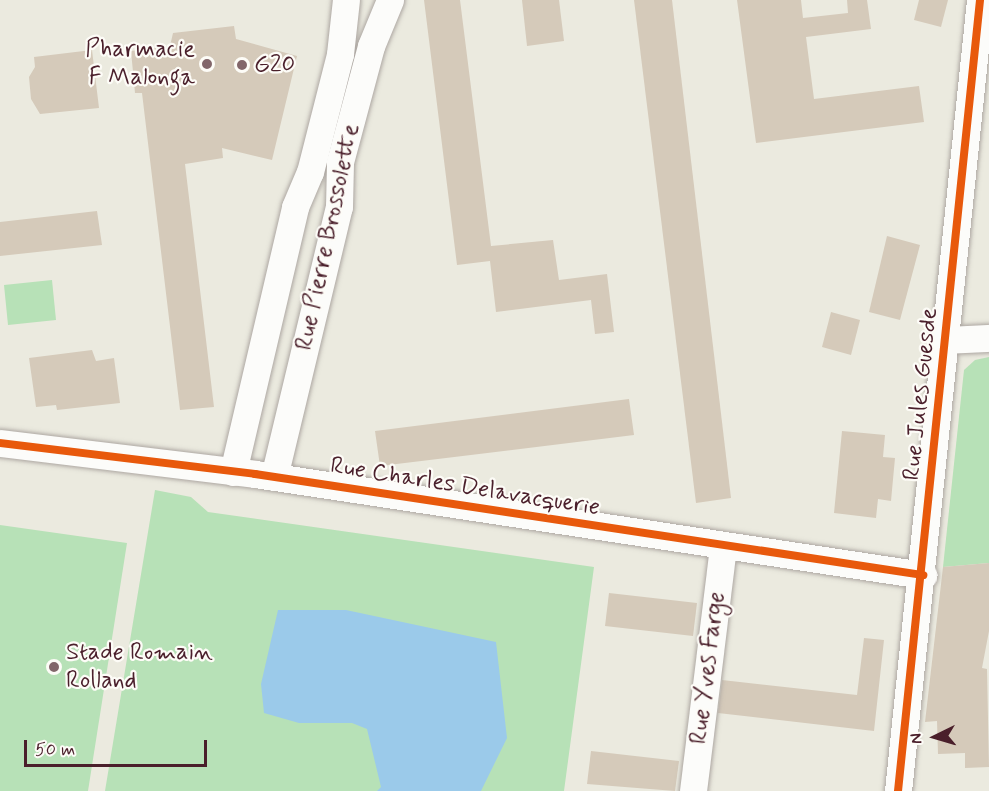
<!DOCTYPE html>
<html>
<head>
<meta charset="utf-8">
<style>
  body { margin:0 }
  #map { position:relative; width:989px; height:791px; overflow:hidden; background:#ebeadf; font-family:Mynerve,sans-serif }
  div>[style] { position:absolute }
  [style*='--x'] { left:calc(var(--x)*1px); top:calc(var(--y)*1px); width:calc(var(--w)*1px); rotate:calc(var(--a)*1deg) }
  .green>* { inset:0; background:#b7e1b7 }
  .water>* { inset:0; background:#9bcaea }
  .building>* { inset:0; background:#d5caba }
  .roads { filter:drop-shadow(0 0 2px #ada7a2) drop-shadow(0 0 2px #ada7a2) }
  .minor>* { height:27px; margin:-13.5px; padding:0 13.5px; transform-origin:13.5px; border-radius:13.5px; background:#fcfcfa }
  .cycleway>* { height:8px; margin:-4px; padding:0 4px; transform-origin:4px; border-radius:4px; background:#e8590c }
  .dots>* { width:16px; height:16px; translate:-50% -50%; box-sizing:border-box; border:3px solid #fdfcf7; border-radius:50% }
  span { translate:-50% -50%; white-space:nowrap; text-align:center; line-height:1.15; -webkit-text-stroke:4.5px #fdfcf7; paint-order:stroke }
  .poi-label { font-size:24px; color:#4a1f2b }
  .right { translate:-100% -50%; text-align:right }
  .left { translate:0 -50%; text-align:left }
  .street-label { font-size:24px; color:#4a1f2b }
  .north { position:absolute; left:905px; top:707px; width:60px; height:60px; -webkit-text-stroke:4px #fdfcf7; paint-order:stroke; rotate:265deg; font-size:16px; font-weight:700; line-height:24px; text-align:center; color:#4a1f2b }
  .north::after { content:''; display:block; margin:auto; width:21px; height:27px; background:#4a1f2b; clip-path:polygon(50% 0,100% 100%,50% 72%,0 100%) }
  .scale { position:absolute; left:24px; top:740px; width:183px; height:27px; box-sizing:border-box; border:3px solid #4a1f2b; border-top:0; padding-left:8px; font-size:18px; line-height:21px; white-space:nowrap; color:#4a1f2b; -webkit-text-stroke:4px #fdfcf7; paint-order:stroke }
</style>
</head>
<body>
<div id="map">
  <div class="green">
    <i style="clip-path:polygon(52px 280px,56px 320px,8px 325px,4px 285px)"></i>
    <i style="clip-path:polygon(989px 357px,989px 563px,943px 567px,964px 370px,975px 360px)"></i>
    <i style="clip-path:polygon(155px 490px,191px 497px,208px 512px,594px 567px,564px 791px,105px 791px)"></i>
    <i style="clip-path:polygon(0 525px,127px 543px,88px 791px,0 791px)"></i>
  </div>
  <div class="water">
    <i style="clip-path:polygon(278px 610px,346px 610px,496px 642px,507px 738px,481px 791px,377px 791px,381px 787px,367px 729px,352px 723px,299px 723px,264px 713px,261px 684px)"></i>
  </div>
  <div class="building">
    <i style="clip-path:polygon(424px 0,460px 0,491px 246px,553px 240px,559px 280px,607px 274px,614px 332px,595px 334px,591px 300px,496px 312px,490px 261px,457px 265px)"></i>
    <i style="clip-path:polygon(522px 0,559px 0,564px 41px,527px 46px)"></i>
    <i style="clip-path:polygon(634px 0,672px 0,731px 498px,696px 503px)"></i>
    <i style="clip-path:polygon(737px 0,801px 0,803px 18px,848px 13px,847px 0,867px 0,871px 29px,806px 37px,814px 99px,919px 86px,924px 122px,756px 143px)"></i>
    <i style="clip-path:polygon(919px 0,948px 0,941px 27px,914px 20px)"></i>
    <i style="clip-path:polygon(234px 26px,236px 39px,297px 56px,272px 160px,222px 148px,223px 158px,185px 164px,214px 407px,180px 410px,142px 93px,135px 93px,131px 51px,170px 46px,173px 33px)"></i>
    <i style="clip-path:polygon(92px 50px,99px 108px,40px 114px,31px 99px,29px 77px,35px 67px,34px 57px)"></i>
    <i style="clip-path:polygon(97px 211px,102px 245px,0 256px,0 222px)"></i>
    <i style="clip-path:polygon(887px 236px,920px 245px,900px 320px,869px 312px)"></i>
    <i style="clip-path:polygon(831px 312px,860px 320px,851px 355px,822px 347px)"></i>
    <i style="clip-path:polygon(92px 350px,96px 361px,114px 358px,120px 403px,57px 410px,56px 405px,36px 407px,29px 358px)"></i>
    <i style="clip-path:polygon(629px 399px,634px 435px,380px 466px,375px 431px)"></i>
    <i style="clip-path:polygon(842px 431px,885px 435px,883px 457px,895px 458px,891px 501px,878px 499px,876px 518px,834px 513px)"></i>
    <i style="clip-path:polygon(989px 563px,989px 631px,982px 668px,987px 669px,989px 767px,965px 768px,965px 753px,938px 754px,937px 721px,925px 722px,943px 567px)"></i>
    <i style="clip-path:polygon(609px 593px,697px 603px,693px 636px,605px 626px)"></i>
    <i style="clip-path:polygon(864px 638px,884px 640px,874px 731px,718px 713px,722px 680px,857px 695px)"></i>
    <i style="clip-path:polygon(591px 751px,679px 761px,675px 791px,587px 784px)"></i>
  </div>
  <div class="roads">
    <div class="minor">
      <i style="--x:946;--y:340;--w:43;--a:-2.7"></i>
      <i style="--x:0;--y:443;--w:257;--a:6.9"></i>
      <i style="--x:255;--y:474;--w:676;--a:8.6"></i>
      <i style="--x:233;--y:472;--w:272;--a:-76.8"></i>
      <i style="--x:295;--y:207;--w:38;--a:-67"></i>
      <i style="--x:310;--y:172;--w:122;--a:-75.7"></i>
      <i style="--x:340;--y:54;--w:54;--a:-83.7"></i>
      <i style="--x:274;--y:477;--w:278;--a:-76.5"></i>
      <i style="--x:339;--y:207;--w:45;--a:-88.7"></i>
      <i style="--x:340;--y:162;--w:120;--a:-75"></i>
      <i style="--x:371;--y:46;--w:50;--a:-67.6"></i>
      <i style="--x:693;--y:791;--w:247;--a:-83"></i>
      <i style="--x:898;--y:791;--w:795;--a:-84.08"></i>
    </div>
  </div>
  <div class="cycleway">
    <i style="--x:0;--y:443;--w:257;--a:6.9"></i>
    <i style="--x:255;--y:474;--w:676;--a:8.6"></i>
    <i style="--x:898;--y:791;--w:795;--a:-84.08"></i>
  </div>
  <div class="dots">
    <i style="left:207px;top:64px;background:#82666a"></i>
    <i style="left:242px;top:65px;background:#82666a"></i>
    <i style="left:54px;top:667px;background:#82666a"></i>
  </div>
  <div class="poi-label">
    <span class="right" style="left:195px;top:64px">Pharmacie<br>F Malonga</span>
    <span class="left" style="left:254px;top:65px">G20</span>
    <span class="left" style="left:66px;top:667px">Stade Romain<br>Rolland</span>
  </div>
  <div class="street-label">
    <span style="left:328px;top:237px;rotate:-78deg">Rue Pierre Brossolette</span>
    <span style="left:921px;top:394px;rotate:-84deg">Rue Jules Guesde</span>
    <span style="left:465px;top:487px;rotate:9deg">Rue Charles Delavacquerie</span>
    <span style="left:708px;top:668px;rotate:-83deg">Rue Yves Farge</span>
  </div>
  <div class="north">N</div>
  <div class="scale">50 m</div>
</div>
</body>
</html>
